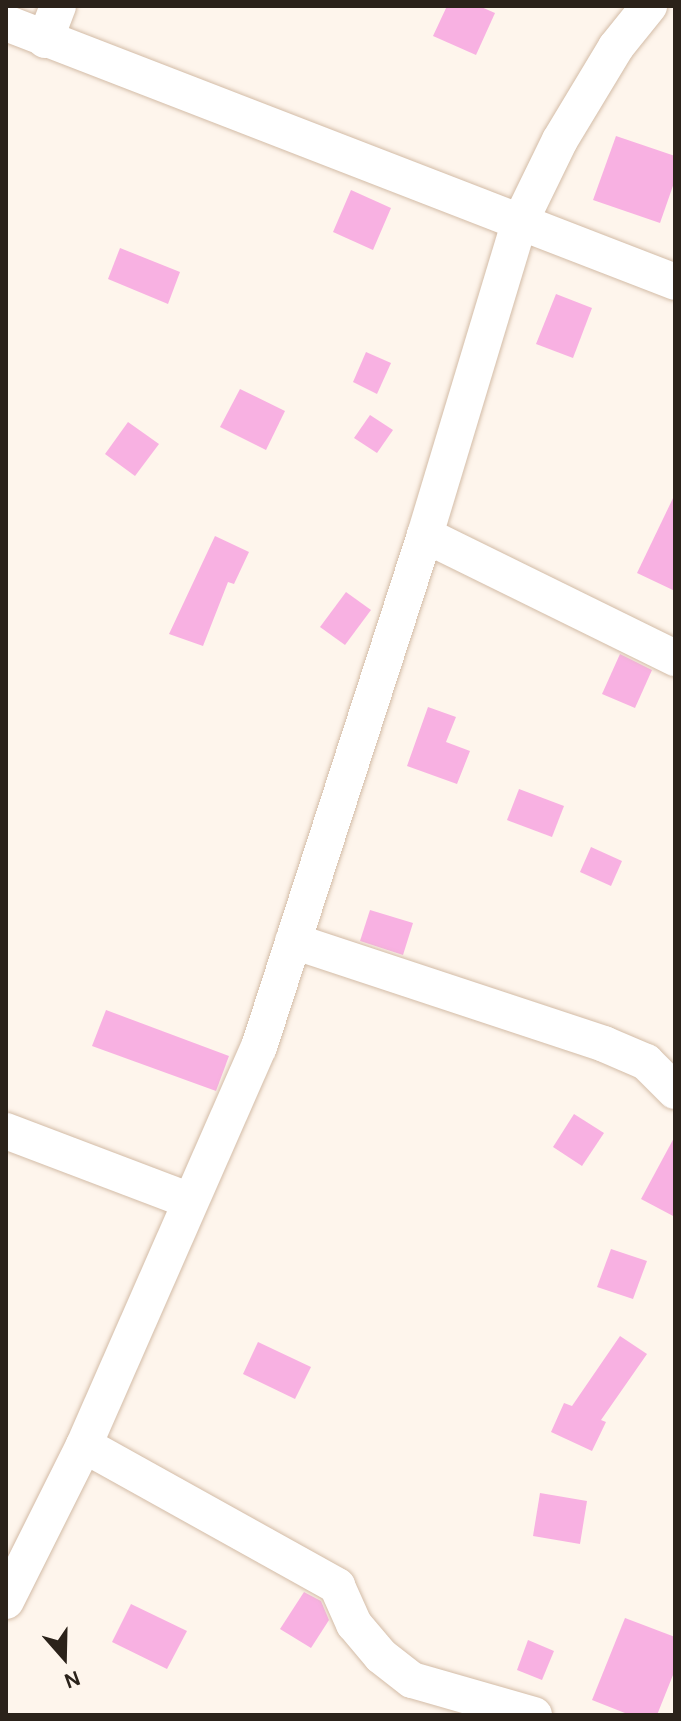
<!DOCTYPE html>
<html>
<head>
<meta charset="utf-8">
<style>
  body { margin:0 }
  #map { position:relative; width:681px; height:1721px; overflow:hidden; background:#fef5ec; font-family:Karla,sans-serif }
  div>[style] { position:absolute }
  [style*='--x'] { left:calc(var(--x)*1px); top:calc(var(--y)*1px); width:calc(var(--w)*1px); rotate:calc(var(--a)*1deg) }
  .building>* { inset:0; background:#f8b1e2 }
  .roads { filter:drop-shadow(0 0 2px #d3bca7) drop-shadow(0 0 2px #d3bca7) }
  .minor>* { height:36px; margin:-18px; padding:0 18px; transform-origin:18px; border-radius:18px; background:#fff }
  span { translate:-50% -50%; white-space:nowrap; text-align:center; line-height:1.15; -webkit-text-stroke:7px #fef5ec; paint-order:stroke }
  .frame { position:absolute; inset:0; border:8px solid #2b221a; pointer-events:none }
  .north { position:absolute; left:24px; top:1617px; width:80px; height:80px; -webkit-text-stroke:6px #fef5ec; paint-order:stroke; rotate:160deg; font-size:22px; font-weight:700; line-height:32px; text-align:center; color:#2b221a }
  .north::after { content:''; display:block; margin:auto; width:28px; height:36px; background:#2b221a; clip-path:polygon(50% 0,100% 100%,50% 72%,0 100%) }
</style>
</head>
<body>
<div id="map">
  <div class="building">
    <i style="clip-path:polygon(447px 6px,479px 6px,495px 13px,476px 55px,433px 36px)"></i>
    <i style="clip-path:polygon(616px 136px,675px 156px,675px 180px,660px 223px,593px 200px)"></i>
    <i style="clip-path:polygon(351px 190px,391px 208px,373px 250px,333px 232px)"></i>
    <i style="clip-path:polygon(120px 248px,180px 272px,168px 304px,108px 279px)"></i>
    <i style="clip-path:polygon(556px 294px,592px 308px,573px 358px,536px 344px)"></i>
    <i style="clip-path:polygon(366px 352px,391px 363px,377px 394px,353px 382px)"></i>
    <i style="clip-path:polygon(240px 389px,285px 411px,266px 450px,220px 427px)"></i>
    <i style="clip-path:polygon(370px 415px,393px 430px,377px 453px,354px 438px)"></i>
    <i style="clip-path:polygon(128px 422px,159px 444px,135px 476px,105px 454px)"></i>
    <i style="clip-path:polygon(675px 494px,675px 591px,637px 573px)"></i>
    <i style="clip-path:polygon(215px 536px,249px 552px,234px 584px,228px 582px,203px 646px,169px 634px)"></i>
    <i style="clip-path:polygon(346px 592px,371px 610px,345px 645px,320px 627px)"></i>
    <i style="clip-path:polygon(620px 654px,652px 670px,635px 708px,602px 694px)"></i>
    <i style="clip-path:polygon(428px 707px,456px 717px,446px 742px,470px 751px,457px 784px,407px 766px)"></i>
    <i style="clip-path:polygon(519px 789px,564px 806px,552px 837px,507px 820px)"></i>
    <i style="clip-path:polygon(591px 847px,622px 861px,611px 886px,580px 872px)"></i>
    <i style="clip-path:polygon(370px 910px,413px 923px,403px 955px,360px 941px)"></i>
    <i style="clip-path:polygon(106px 1010px,229px 1056px,216px 1091px,92px 1046px)"></i>
    <i style="clip-path:polygon(574px 1114px,604px 1133px,582px 1166px,553px 1147px)"></i>
    <i style="clip-path:polygon(675px 1136px,675px 1217px,641px 1199px)"></i>
    <i style="clip-path:polygon(611px 1249px,647px 1261px,633px 1299px,597px 1287px)"></i>
    <i style="clip-path:polygon(620px 1336px,647px 1354px,601px 1420px,606px 1422px,592px 1451px,551px 1432px,564px 1403px,572px 1406px)"></i>
    <i style="clip-path:polygon(258px 1342px,311px 1367px,295px 1399px,243px 1374px)"></i>
    <i style="clip-path:polygon(540px 1493px,587px 1501px,580px 1544px,533px 1536px)"></i>
    <i style="clip-path:polygon(304px 1592px,321px 1601px,329px 1620px,311px 1648px,280px 1629px)"></i>
    <i style="clip-path:polygon(131px 1604px,187px 1631px,167px 1669px,112px 1642px)"></i>
    <i style="clip-path:polygon(625px 1618px,675px 1637px,675px 1670px,657px 1715px,630px 1715px,592px 1700px)"></i>
    <i style="clip-path:polygon(528px 1640px,554px 1651px,542px 1680px,517px 1670px)"></i>
  </div>
  <div class="roads">
    <div class="minor">
      <i style="--x:6;--y:23;--w:717;--a:21.16"></i>
      <i style="--x:45;--y:40;--w:36;--a:-69"></i>
      <i style="--x:425;--y:535;--w:279;--a:26.2"></i>
      <i style="--x:293;--y:941;--w:328;--a:18.3"></i>
      <i style="--x:604;--y:1044;--w:46;--a:23.2"></i>
      <i style="--x:646;--y:1062;--w:41;--a:45"></i>
      <i style="--x:6;--y:1131;--w:195;--a:20.8"></i>
      <i style="--x:84;--y:1445;--w:290;--a:29.1"></i>
      <i style="--x:337;--y:1586;--w:42;--a:65.9"></i>
      <i style="--x:354;--y:1624;--w:42;--a:49.8"></i>
      <i style="--x:381;--y:1656;--w:39;--a:38"></i>
      <i style="--x:412;--y:1680;--w:127;--a:16"></i>
      <i style="--x:6;--y:1601;--w:174;--a:-63.4"></i>
      <i style="--x:84;--y:1445;--w:435;--a:-66.3"></i>
      <i style="--x:259;--y:1047;--w:538;--a:-72.04"></i>
      <i style="--x:425;--y:535;--w:325;--a:-73.2"></i>
      <i style="--x:519;--y:224;--w:93;--a:-64"></i>
      <i style="--x:560;--y:140;--w:109;--a:-58.9"></i>
      <i style="--x:616;--y:47;--w:53;--a:-51.2"></i>
    </div>
  </div>
  <div class="frame"></div>
  <div class="north">N</div>
</div>
</body>
</html>
